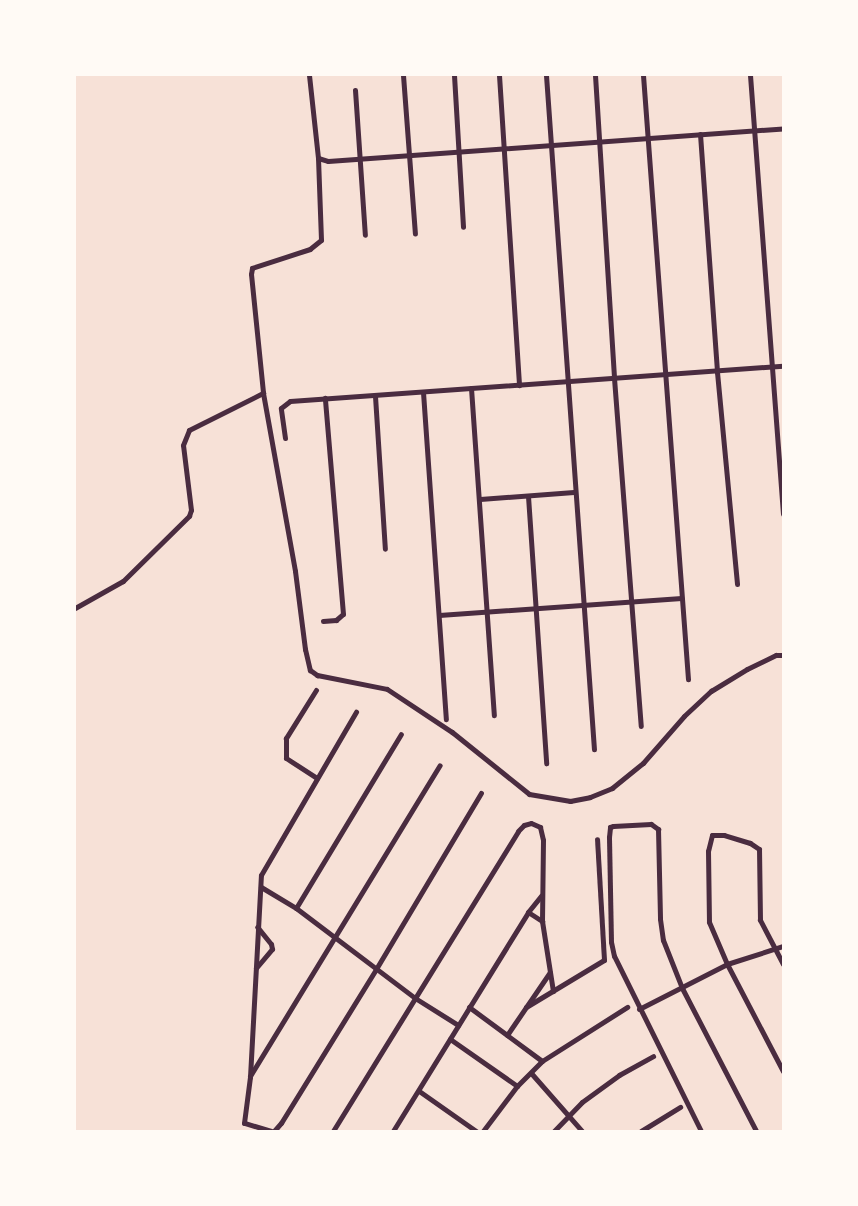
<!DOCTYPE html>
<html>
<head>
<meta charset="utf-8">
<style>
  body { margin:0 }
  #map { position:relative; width:858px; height:1206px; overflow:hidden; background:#f7e1d7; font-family:"Exo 2",sans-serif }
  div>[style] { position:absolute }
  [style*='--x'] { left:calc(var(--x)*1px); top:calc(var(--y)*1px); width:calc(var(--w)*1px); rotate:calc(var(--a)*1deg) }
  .minor>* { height:5px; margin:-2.5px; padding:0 2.5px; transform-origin:2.5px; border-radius:2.5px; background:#4a2c40 }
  span { translate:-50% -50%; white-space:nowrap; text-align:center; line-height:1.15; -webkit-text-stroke:4.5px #fffaf5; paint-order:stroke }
  .frame { position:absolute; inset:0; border:76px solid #fffaf5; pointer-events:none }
</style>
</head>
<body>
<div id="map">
  <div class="minor">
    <i style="--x:309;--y:75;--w:83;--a:83.8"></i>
    <i style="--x:318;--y:158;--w:82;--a:87.9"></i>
    <i style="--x:321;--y:240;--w:14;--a:141"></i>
    <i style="--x:310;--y:249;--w:61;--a:161.9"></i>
    <i style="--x:252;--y:268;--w:6;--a:99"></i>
    <i style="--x:251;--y:274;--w:120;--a:84.2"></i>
    <i style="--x:263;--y:393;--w:181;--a:79.8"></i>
    <i style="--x:295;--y:571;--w:79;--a:82.7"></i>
    <i style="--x:305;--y:649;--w:22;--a:77"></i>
    <i style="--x:310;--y:670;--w:9;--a:36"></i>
    <i style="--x:317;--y:675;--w:71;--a:11.3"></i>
    <i style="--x:387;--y:689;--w:78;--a:33.5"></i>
    <i style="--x:452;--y:732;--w:99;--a:38.8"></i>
    <i style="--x:529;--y:794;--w:42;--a:9.7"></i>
    <i style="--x:570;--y:801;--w:20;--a:-11"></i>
    <i style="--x:590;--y:797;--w:24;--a:-22"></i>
    <i style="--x:612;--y:788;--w:40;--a:-39"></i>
    <i style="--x:643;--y:763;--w:62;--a:-48.9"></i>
    <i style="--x:684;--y:716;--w:37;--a:-43"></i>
    <i style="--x:711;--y:691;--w:42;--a:-31.4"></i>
    <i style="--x:747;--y:669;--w:32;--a:-26"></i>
    <i style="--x:776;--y:655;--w:7;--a:0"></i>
    <i style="--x:403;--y:75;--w:159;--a:85.7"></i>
    <i style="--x:454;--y:75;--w:152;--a:86.6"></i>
    <i style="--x:499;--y:75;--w:311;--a:86.3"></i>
    <i style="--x:546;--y:75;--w:676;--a:85.93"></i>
    <i style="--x:595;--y:75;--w:304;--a:86.4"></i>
    <i style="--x:614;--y:378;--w:349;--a:85.6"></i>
    <i style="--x:643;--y:75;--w:606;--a:85.74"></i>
    <i style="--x:750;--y:75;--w:440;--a:85.7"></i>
    <i style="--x:355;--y:90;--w:145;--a:86.1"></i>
    <i style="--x:700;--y:134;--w:239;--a:85.9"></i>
    <i style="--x:717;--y:372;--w:213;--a:84.6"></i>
    <i style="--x:318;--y:158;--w:10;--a:17"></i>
    <i style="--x:328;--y:161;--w:456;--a:-4.1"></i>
    <i style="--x:471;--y:388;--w:328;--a:86"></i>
    <i style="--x:423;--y:392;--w:328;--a:86"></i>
    <i style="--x:375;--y:396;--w:153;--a:86.3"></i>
    <i style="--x:285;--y:438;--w:30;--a:-98"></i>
    <i style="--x:281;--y:408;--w:11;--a:-38"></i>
    <i style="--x:290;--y:401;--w:494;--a:-4.1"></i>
    <i style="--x:528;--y:496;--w:268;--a:86.1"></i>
    <i style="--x:480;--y:499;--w:94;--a:-4.3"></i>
    <i style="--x:75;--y:608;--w:55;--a:-29.4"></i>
    <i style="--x:123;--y:581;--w:93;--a:-44.6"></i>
    <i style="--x:189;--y:516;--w:6;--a:-72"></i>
    <i style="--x:191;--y:510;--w:65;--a:-97"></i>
    <i style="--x:183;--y:445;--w:16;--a:-68"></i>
    <i style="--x:189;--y:430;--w:83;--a:-26.6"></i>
    <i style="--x:439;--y:615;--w:243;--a:-4"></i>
    <i style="--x:323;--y:621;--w:13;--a:-4"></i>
    <i style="--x:336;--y:620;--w:9;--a:-41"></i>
    <i style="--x:343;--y:614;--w:217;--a:-94.8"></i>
    <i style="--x:316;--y:690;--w:57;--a:122"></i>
    <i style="--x:286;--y:738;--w:20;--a:90"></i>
    <i style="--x:286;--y:758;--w:37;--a:33"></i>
    <i style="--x:261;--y:887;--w:41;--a:31"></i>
    <i style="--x:296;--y:908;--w:149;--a:37.1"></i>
    <i style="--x:415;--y:998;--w:51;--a:32.1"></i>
    <i style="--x:296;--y:908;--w:203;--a:-58.9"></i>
    <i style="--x:528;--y:912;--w:17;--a:33"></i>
    <i style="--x:783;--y:964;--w:50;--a:-117.6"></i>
    <i style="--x:760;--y:920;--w:71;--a:-90.8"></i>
    <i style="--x:759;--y:849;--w:11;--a:-146"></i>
    <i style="--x:750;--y:843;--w:27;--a:-163"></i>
    <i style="--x:724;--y:835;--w:12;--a:180"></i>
    <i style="--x:712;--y:835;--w:16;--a:104"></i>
    <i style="--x:708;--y:851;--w:71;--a:89.2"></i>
    <i style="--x:709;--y:922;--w:46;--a:66.8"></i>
    <i style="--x:727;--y:964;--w:121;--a:62.4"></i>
    <i style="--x:256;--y:968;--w:25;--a:-50"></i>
    <i style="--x:272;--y:949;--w:5;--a:-101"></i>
    <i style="--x:271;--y:944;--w:22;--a:-129"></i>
    <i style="--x:469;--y:1007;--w:91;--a:36.5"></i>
    <i style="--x:526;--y:1007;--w:91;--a:-31.1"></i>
    <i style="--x:604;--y:960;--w:121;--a:-93.3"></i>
    <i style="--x:639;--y:1009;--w:99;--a:-27.1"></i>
    <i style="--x:727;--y:964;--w:59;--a:-17.8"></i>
    <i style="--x:507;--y:1035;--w:76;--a:-55.7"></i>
    <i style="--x:450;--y:1039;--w:82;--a:35"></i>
    <i style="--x:531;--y:1073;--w:77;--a:48.7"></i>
    <i style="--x:250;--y:1076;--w:364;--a:-58.6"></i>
    <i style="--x:419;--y:1091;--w:70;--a:35.1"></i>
    <i style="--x:271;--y:1131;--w:28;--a:-163"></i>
    <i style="--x:244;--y:1123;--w:46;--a:-82.6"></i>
    <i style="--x:250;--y:1077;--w:202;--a:-86.9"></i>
    <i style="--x:261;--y:875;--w:189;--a:-59.8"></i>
    <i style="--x:274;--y:1131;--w:11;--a:-49"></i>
    <i style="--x:281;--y:1123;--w:181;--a:-58.3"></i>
    <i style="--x:376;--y:969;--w:205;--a:-59.2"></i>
    <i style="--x:333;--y:1131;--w:352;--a:-58.3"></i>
    <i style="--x:518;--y:831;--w:8;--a:-45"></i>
    <i style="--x:524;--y:825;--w:7;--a:-16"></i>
    <i style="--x:531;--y:823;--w:10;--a:24"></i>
    <i style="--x:540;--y:827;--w:13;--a:77"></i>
    <i style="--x:543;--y:840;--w:81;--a:90.7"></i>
    <i style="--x:542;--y:921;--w:71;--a:81.1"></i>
    <i style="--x:393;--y:1131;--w:257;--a:-58.3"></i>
    <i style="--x:528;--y:912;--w:21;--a:-51"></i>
    <i style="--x:483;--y:1131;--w:56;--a:-52.9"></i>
    <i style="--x:517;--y:1086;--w:35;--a:-45"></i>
    <i style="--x:542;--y:1061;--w:101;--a:-32.4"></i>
    <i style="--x:554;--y:1131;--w:40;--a:-46"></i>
    <i style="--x:582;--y:1102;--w:46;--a:-36.1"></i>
    <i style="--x:619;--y:1075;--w:39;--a:-29"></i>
    <i style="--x:641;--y:1131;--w:46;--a:-31.6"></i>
    <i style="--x:701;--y:1131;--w:195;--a:-116.4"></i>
    <i style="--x:614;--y:956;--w:14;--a:-102"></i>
    <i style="--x:611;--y:942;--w:105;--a:-91.1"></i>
    <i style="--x:609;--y:837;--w:10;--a:-84"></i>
    <i style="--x:610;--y:827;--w:3;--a:-18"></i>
    <i style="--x:613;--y:826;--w:38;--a:-3"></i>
    <i style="--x:651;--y:824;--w:9;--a:36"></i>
    <i style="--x:658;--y:829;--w:90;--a:88.7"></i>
    <i style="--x:660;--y:919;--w:21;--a:82"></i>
    <i style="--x:663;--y:940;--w:52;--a:68.4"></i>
    <i style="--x:682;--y:988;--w:161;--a:62.6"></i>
  </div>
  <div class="frame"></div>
</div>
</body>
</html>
